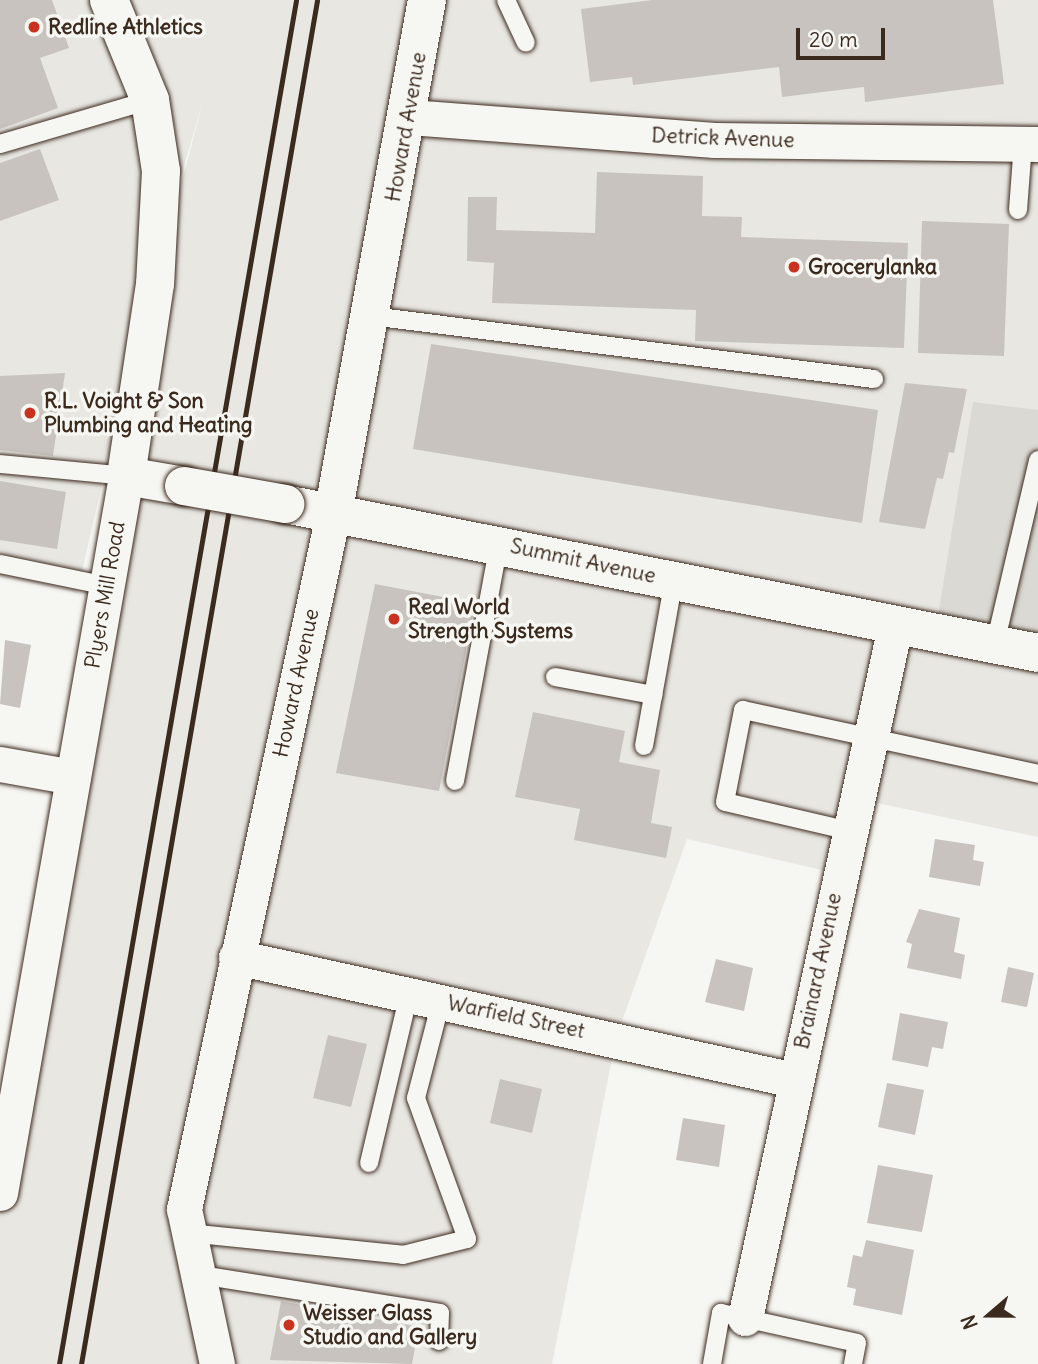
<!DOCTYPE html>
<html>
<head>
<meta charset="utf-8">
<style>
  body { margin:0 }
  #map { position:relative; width:1038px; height:1364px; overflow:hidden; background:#f6f6f2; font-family:Delius,sans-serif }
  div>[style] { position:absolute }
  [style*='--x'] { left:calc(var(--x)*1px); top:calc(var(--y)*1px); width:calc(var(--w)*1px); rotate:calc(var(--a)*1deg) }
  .built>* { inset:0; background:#e8e7e2 }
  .green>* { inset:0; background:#dad9d3 }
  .building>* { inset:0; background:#c8c3be }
  .roads { filter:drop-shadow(0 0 2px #3b2a1e) drop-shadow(0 0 2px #3b2a1e) }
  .service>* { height:18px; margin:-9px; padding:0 9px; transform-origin:9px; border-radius:9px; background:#f6f6f2 }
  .minor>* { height:35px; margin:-17.5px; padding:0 17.5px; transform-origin:17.5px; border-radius:17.5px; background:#f6f6f2 }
  .tertiary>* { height:38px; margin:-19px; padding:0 19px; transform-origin:19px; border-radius:19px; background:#f6f6f2 }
  .rail>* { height:5px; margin:-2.5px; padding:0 2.5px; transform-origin:2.5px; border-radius:2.5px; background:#3b2a1e }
  .bridges { filter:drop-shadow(0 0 2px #3b2a1e) drop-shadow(0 0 2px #3b2a1e) }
  .tertiary-bridge>* { height:38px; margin:-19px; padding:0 19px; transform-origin:19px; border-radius:19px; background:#f6f6f2 }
  .dots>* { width:19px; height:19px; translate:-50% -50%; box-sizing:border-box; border:4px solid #f6f6f2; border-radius:50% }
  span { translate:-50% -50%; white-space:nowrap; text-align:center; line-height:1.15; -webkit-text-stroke:7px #f6f6f2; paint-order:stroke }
  .poi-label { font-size:21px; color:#3b2a1e; font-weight:700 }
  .left { translate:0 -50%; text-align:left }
  .street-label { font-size:21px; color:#3b2a1e }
  .north { position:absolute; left:954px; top:1280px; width:70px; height:70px; -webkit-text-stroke:5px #f6f6f2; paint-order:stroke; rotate:250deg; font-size:19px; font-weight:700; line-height:28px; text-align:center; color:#3b2a1e }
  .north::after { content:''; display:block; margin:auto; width:24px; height:32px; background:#3b2a1e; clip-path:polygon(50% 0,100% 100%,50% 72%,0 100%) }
  .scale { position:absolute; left:796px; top:28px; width:89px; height:32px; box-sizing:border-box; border:4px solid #3b2a1e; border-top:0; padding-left:9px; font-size:21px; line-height:24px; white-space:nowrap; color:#3b2a1e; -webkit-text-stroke:5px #f6f6f2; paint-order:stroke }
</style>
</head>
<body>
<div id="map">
  <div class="built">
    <i style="clip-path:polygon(0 0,1038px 0,1038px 837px,858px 799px,840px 874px,687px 839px,616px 1038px,552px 1364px,0 1364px,0 1193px,155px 285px,203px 101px,141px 314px,77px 593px,0 577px)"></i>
  </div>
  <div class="green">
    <i style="clip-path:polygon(973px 402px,1038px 410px,1038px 634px,938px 616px)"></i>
  </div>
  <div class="building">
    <i style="clip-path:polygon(0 0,52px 0,69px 48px,40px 58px,58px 108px,0 129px)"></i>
    <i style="clip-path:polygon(652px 0,993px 0,1004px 84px,865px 102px,864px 87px,782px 97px,779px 67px,633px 85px,632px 77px,590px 82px,581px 9px)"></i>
    <i style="clip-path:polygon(40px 149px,59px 200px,0 221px,0 163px)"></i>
    <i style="clip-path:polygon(597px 172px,703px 176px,702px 216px,742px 217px,741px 237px,908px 243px,904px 348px,695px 341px,696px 310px,492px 303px,494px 263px,467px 261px,468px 197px,497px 197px,496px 230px,595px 233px)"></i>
    <i style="clip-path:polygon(922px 221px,1009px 224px,1004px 356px,918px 353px)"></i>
    <i style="clip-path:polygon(431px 344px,878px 410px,862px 523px,413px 449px)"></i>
    <i style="clip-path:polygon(65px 373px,53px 456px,0 450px,0 376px)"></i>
    <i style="clip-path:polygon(905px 383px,967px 389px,954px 453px,949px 452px,943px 479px,937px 478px,925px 529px,879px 522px)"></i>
    <i style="clip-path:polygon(0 481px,66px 492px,57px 549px,0 540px)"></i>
    <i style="clip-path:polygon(375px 584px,475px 603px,439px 791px,336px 773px)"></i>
    <i style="clip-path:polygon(5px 640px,31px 645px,20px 708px,0 704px)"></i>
    <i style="clip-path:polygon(533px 712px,625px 731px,619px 762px,660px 770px,651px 823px,672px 827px,666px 858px,574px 840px,580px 809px,515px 797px)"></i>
    <i style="clip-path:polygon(935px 839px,975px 845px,973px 860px,984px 862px,980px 886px,929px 877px)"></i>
    <i style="clip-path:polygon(919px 909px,960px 918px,954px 952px,965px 955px,961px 979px,907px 968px,912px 944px,906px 942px)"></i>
    <i style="clip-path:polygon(716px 959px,753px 968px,744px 1011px,705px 1002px)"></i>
    <i style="clip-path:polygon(1008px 967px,1034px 973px,1027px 1007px,1001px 1002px)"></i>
    <i style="clip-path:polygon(900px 1013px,948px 1022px,943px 1049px,932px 1047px,928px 1067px,892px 1060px)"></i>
    <i style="clip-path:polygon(328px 1035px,367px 1044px,351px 1107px,313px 1098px)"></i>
    <i style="clip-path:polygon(500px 1079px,542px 1089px,532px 1133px,490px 1123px)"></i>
    <i style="clip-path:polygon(887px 1083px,924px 1090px,915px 1135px,878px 1127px)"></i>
    <i style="clip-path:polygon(683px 1118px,725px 1125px,719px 1167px,676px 1160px)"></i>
    <i style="clip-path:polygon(878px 1165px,933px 1175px,922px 1232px,867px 1223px)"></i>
    <i style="clip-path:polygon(866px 1240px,914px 1250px,902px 1315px,853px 1305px,856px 1289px,847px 1287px,853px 1255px,862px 1257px)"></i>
    <i style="clip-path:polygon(281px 1301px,419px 1327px,412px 1364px,270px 1360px)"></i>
  </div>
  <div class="roads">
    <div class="service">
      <i style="--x:506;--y:0;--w:47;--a:65.1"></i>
      <i style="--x:0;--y:144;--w:156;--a:-16.3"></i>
      <i style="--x:1018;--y:210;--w:66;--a:-85.7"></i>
      <i style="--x:371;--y:316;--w:507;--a:7.14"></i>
      <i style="--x:0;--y:464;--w:127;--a:5.4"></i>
      <i style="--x:0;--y:564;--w:109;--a:11.6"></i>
      <i style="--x:995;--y:644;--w:189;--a:-76.8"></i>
      <i style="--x:555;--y:677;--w:100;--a:10.4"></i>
      <i style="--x:644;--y:746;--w:169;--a:-79.8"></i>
      <i style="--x:455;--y:781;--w:241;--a:-79.5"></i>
      <i style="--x:850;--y:831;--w:128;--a:-166.9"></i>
      <i style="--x:725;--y:802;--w:94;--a:-78.9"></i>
      <i style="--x:743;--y:710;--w:302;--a:12.2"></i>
      <i style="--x:369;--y:1163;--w:174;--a:-76.7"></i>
      <i style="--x:188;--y:1233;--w:216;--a:5.8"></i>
      <i style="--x:403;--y:1255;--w:66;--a:-14"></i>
      <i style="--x:467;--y:1239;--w:150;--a:-109.9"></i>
      <i style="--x:416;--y:1098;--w:100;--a:-75.5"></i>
      <i style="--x:194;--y:1274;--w:249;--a:9"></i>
      <i style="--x:440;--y:1313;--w:28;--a:92"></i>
      <i style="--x:712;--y:1364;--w:52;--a:-80"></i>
      <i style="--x:721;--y:1313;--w:139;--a:12.4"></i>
      <i style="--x:857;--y:1343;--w:21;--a:101"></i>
    </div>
    <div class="minor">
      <i style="--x:409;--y:117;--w:306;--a:4.3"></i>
      <i style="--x:714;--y:140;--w:324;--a:0.7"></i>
      <i style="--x:0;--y:764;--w:74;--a:10.1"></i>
      <i style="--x:236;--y:957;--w:571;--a:12.43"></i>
      <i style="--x:0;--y:1193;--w:728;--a:-80.03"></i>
      <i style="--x:745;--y:1318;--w:708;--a:-77.77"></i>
      <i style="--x:217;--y:1364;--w:158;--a:-102"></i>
      <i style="--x:184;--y:1209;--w:711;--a:-77.9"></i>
    </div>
    <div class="tertiary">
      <i style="--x:109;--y:0;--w:108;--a:67.7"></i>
      <i style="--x:150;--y:100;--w:72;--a:81.2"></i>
      <i style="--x:161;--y:171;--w:113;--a:93"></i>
      <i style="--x:155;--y:284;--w:194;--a:98.6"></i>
      <i style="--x:126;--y:476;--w:59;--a:9.8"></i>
      <i style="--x:285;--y:504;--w:768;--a:11.19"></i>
      <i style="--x:333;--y:514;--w:523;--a:-79.64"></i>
    </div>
  </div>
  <div class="rail">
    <i style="--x:59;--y:1364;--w:1384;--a:-80.14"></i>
    <i style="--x:81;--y:1364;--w:1384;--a:-80.18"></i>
  </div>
  <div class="bridges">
    <div class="tertiary-bridge">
      <i style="--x:184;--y:486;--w:103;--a:10.1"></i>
    </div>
  </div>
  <div class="dots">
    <i style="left:34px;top:27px;background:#c8321e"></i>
    <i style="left:794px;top:267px;background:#c8321e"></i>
    <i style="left:30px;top:413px;background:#c8321e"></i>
    <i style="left:394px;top:619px;background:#c8321e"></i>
    <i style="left:289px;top:1325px;background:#c8321e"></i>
  </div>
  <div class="poi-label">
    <span class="left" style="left:48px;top:27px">Redline Athletics</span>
    <span class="left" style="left:808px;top:267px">Grocerylanka</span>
    <span class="left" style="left:44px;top:413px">R.L. Voight &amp; Son<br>Plumbing and Heating</span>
    <span class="left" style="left:408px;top:619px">Real World<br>Strength Systems</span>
    <span class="left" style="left:303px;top:1325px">Weisser Glass<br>Studio and Gallery</span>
  </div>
  <div class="street-label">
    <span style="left:406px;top:127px;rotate:-80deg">Howard Avenue</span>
    <span style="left:723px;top:138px;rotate:2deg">Detrick Avenue</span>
    <span style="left:583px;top:561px;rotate:12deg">Summit Avenue</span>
    <span style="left:105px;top:595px;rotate:-80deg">Plyers Mill Road</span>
    <span style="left:296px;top:683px;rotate:-78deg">Howard Avenue</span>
    <span style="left:818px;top:971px;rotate:-78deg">Brainard Avenue</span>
    <span style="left:516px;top:1017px;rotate:12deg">Warfield Street</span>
  </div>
  <div class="north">N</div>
  <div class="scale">20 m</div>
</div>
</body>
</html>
